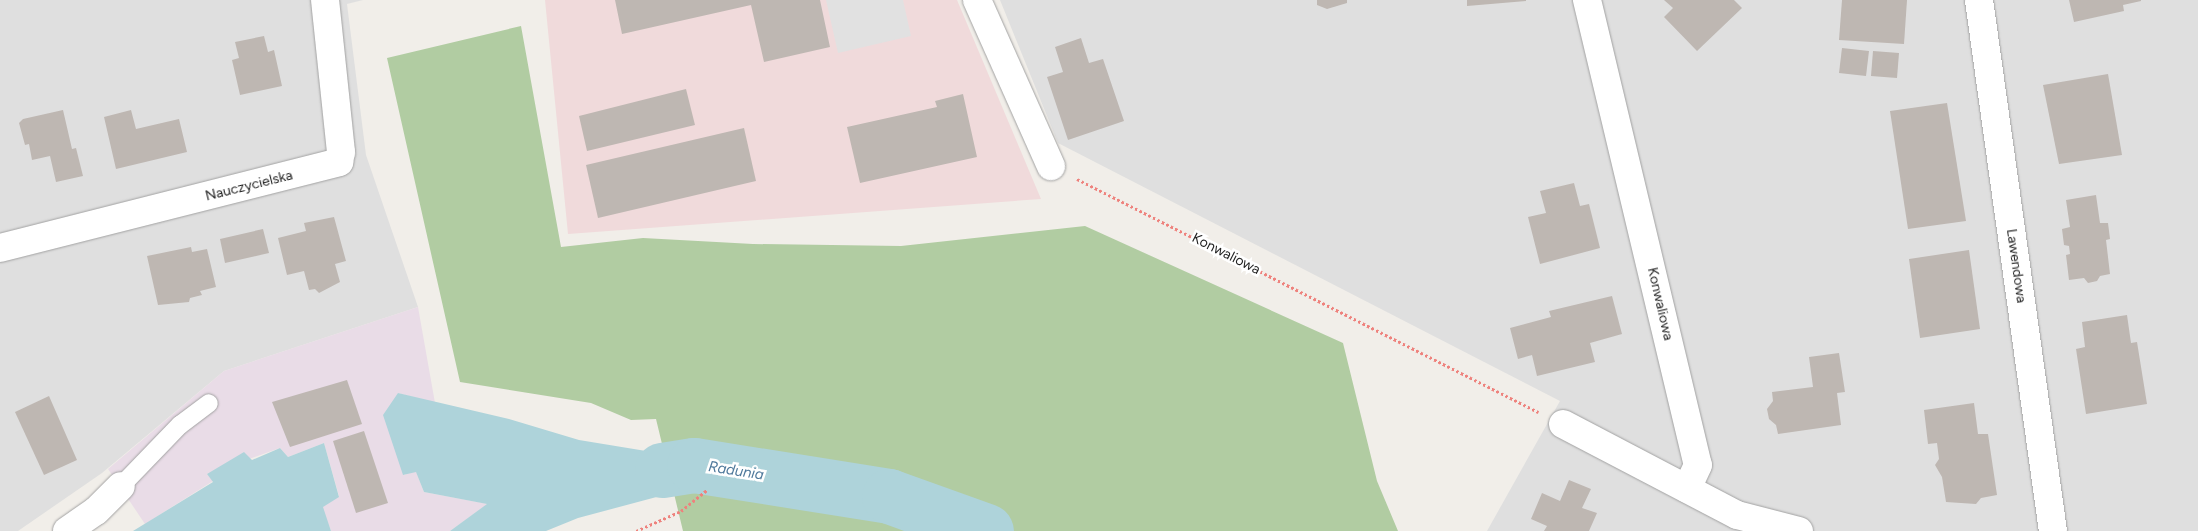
<!DOCTYPE html>
<html>
<head>
<meta charset="utf-8">
<style>
  body { margin:0 }
  #map { position:relative; width:2198px; height:531px; overflow:hidden; background:#f1eee9; font-family:Figtree,sans-serif }
  div>[style] { position:absolute }
  [style*='--x'] { left:calc(var(--x)*1px); top:calc(var(--y)*1px); width:calc(var(--w)*1px); rotate:calc(var(--a)*1deg) }
  .residential>* { inset:0; background:#dfdfdf }
  .commercial>* { inset:0; background:#f0dadb }
  .industrial>* { inset:0; background:#e9dce7 }
  .forest>* { inset:0; background:#b1cca2 }
  .parking>* { inset:0; background:#e1e1e1 }
  .water>* { inset:0; background:#aed3da }
  .river>* { height:55px; margin:-27.5px; padding:0 27.5px; transform-origin:27.5px; border-radius:27.5px; background:#aed3da }
  .building>* { inset:0; background:#beb7b2 }
  .path>* { height:3px; margin-top:-1.5px; transform-origin:0; background:repeating-linear-gradient(90deg,#ee827d 0 2.5px,transparent 0 5px) }
  .roads { filter:drop-shadow(0 0 1px #a2a2a2) drop-shadow(0 0 1px #a2a2a2) }
  .lane>* { height:18px; margin:-9px; padding:0 9px; transform-origin:9px; border-radius:9px; background:#fff }
  .street>* { height:28px; margin:-14px; padding:0 14px; transform-origin:14px; border-radius:14px; background:#fff }
  span { translate:-50% -50%; white-space:nowrap; text-align:center; line-height:1.15; -webkit-text-stroke:5px #fff; paint-order:stroke }
  .street-label { font-size:14px; color:#212121 }
  .water-label { font-size:15px; color:#4e789b; font-style:italic }
</style>
</head>
<body>
<div id="map">
  <div class="residential">
    <i style="clip-path:polygon(0 0,363px 0,347px 4px,366px 155px,418px 307px,224px 371px,102px 473px,18px 531px,0 531px)"></i>
    <i style="clip-path:polygon(1000px 0,2198px 0,2198px 531px,1487px 531px,1560px 401px,1058px 143px)"></i>
  </div>
  <div class="commercial">
    <i style="clip-path:polygon(545px 0,957px 0,1041px 199px,568px 234px)"></i>
  </div>
  <div class="industrial">
    <i style="clip-path:polygon(418px 307px,435px 403px,398px 393px,404px 475px,416px 471px,424px 492px,488px 504px,450px 531px,331px 531px,322px 507px,339px 496px,324px 443px,288px 457px,280px 448px,207px 474px,213px 481px,145px 524px,108px 469px,224px 371px)"></i>
  </div>
  <div class="forest">
    <i style="clip-path:polygon(521px 26px,561px 247px,643px 238px,753px 244px,901px 246px,1085px 226px,1343px 343px,1377px 481px,1398px 531px,683px 531px,656px 419px,631px 420px,591px 403px,460px 382px,387px 58px)"></i>
  </div>
  <div class="parking">
    <i style="clip-path:polygon(826px 0,903px 0,911px 36px,838px 53px)"></i>
  </div>
  <div class="water">
    <i style="clip-path:polygon(398px 393px,509px 419px,579px 440px,646px 451px,695px 450px,738px 460px,734px 488px,664px 495px,578px 518px,546px 531px,450px 531px,487px 504px,424px 492px,416px 472px,403px 475px,383px 415px)"></i>
    <i style="clip-path:polygon(324px 443px,339px 497px,323px 507px,331px 531px,133px 531px,213px 482px,207px 474px,244px 452px,252px 460px,280px 448px,288px 457px)"></i>
  </div>
  <div class="river">
    <i style="--x:662;--y:470;--w:32;--a:-9"></i>
    <i style="--x:694;--y:465;--w:197;--a:9"></i>
    <i style="--x:889;--y:496;--w:103;--a:19.8"></i>
  </div>
  <div class="building">
    <i style="clip-path:polygon(615px 0,820px 0,830px 47px,764px 62px,751px 5px,622px 34px)"></i>
    <i style="clip-path:polygon(1317px 0,1347px 0,1347px 3px,1327px 9px,1317px 5px)"></i>
    <i style="clip-path:polygon(1467px 0,1526px 0,1526px 1px,1467px 6px)"></i>
    <i style="clip-path:polygon(1664px 0,1734px 0,1742px 8px,1697px 51px,1664px 17px,1673px 8px)"></i>
    <i style="clip-path:polygon(1842px 0,1907px 0,1904px 44px,1839px 40px)"></i>
    <i style="clip-path:polygon(2069px 0,2141px 0,2141px 1px,2123px 5px,2124px 11px,2074px 22px)"></i>
    <i style="clip-path:polygon(264px 36px,268px 52px,274px 50px,282px 86px,240px 95px,232px 60px,239px 58px,235px 42px)"></i>
    <i style="clip-path:polygon(1081px 38px,1089px 63px,1103px 59px,1124px 121px,1068px 140px,1047px 77px,1063px 72px,1055px 47px)"></i>
    <i style="clip-path:polygon(1842px 48px,1869px 51px,1866px 76px,1839px 73px)"></i>
    <i style="clip-path:polygon(1873px 51px,1899px 53px,1897px 78px,1871px 76px)"></i>
    <i style="clip-path:polygon(2108px 74px,2122px 155px,2059px 164px,2043px 85px)"></i>
    <i style="clip-path:polygon(686px 89px,695px 125px,587px 151px,579px 116px)"></i>
    <i style="clip-path:polygon(963px 94px,977px 157px,860px 183px,847px 127px,937px 107px,935px 101px)"></i>
    <i style="clip-path:polygon(1947px 103px,1966px 221px,1908px 229px,1890px 111px)"></i>
    <i style="clip-path:polygon(63px 110px,72px 149px,76px 148px,83px 176px,56px 182px,50px 156px,32px 160px,29px 144px,25px 145px,19px 123px,23px 119px)"></i>
    <i style="clip-path:polygon(131px 110px,136px 129px,179px 119px,187px 152px,116px 169px,104px 117px)"></i>
    <i style="clip-path:polygon(744px 128px,756px 181px,598px 218px,586px 165px)"></i>
    <i style="clip-path:polygon(1574px 183px,1580px 206px,1589px 204px,1600px 248px,1540px 264px,1528px 217px,1546px 213px,1540px 191px)"></i>
    <i style="clip-path:polygon(2096px 195px,2100px 223px,2108px 223px,2110px 239px,2106px 240px,2110px 274px,2100px 276px,2097px 281px,2088px 283px,2084px 278px,2069px 280px,2066px 255px,2070px 254px,2069px 246px,2064px 245px,2062px 229px,2070px 227px,2066px 200px)"></i>
    <i style="clip-path:polygon(334px 217px,346px 261px,335px 264px,340px 282px,319px 293px,315px 289px,309px 290px,304px 271px,287px 275px,278px 238px,306px 231px,304px 223px)"></i>
    <i style="clip-path:polygon(263px 229px,269px 253px,225px 263px,220px 239px)"></i>
    <i style="clip-path:polygon(191px 247px,192px 252px,207px 249px,216px 287px,200px 291px,202px 295px,190px 298px,189px 302px,158px 305px,147px 256px)"></i>
    <i style="clip-path:polygon(1969px 250px,1980px 329px,1920px 338px,1909px 259px)"></i>
    <i style="clip-path:polygon(1612px 296px,1622px 334px,1590px 343px,1595px 362px,1537px 376px,1532px 355px,1518px 359px,1510px 328px,1551px 317px,1549px 311px)"></i>
    <i style="clip-path:polygon(2127px 315px,2131px 343px,2137px 342px,2147px 404px,2086px 414px,2076px 349px,2085px 347px,2082px 322px)"></i>
    <i style="clip-path:polygon(1839px 353px,1845px 392px,1837px 393px,1841px 425px,1778px 434px,1776px 425px,1769px 419px,1767px 409px,1773px 401px,1772px 392px,1813px 387px,1809px 357px)"></i>
    <i style="clip-path:polygon(347px 380px,362px 424px,290px 447px,272px 402px)"></i>
    <i style="clip-path:polygon(49px 396px,77px 460px,44px 475px,15px 412px)"></i>
    <i style="clip-path:polygon(1974px 403px,1978px 434px,1988px 434px,1997px 495px,1981px 498px,1976px 504px,1946px 502px,1942px 477px,1935px 465px,1939px 459px,1937px 443px,1928px 444px,1924px 410px)"></i>
    <i style="clip-path:polygon(364px 431px,388px 503px,356px 513px,333px 441px)"></i>
    <i style="clip-path:polygon(1569px 480px,1591px 489px,1582px 508px,1597px 513px,1589px 531px,1544px 531px,1547px 526px,1531px 519px,1542px 493px,1560px 501px)"></i>
  </div>
  <div class="path">
    <i style="--x:1077;--y:179;--w:517;--a:26.81"></i>
    <i style="--x:636;--y:531;--w:49;--a:-24"></i>
    <i style="--x:681;--y:511;--w:33;--a:-39"></i>
  </div>
  <div class="roads">
    <div class="lane">
      <i style="--x:121;--y:486;--w:85;--a:-46"></i>
      <i style="--x:180;--y:425;--w:36;--a:-37"></i>
    </div>
    <div class="street">
      <i style="--x:977;--y:0;--w:182;--a:66"></i>
      <i style="--x:1587;--y:0;--w:478;--a:76.6"></i>
      <i style="--x:1698;--y:465;--w:26;--a:115"></i>
      <i style="--x:1979;--y:0;--w:536;--a:82.07"></i>
      <i style="--x:0;--y:248;--w:350;--a:-14.2"></i>
      <i style="--x:339;--y:162;--w:10;--a:-79"></i>
      <i style="--x:341;--y:152;--w:153;--a:-96"></i>
      <i style="--x:1563;--y:424;--w:196;--a:27.6"></i>
      <i style="--x:1737;--y:515;--w:64;--a:14.5"></i>
      <i style="--x:67;--y:531;--w:35;--a:-35"></i>
      <i style="--x:96;--y:511;--w:35;--a:-45"></i>
    </div>
  </div>
  <div class="street-label">
    <span style="left:249px;top:186px;rotate:-14deg">Nauczycielska</span>
    <span style="left:1226px;top:254px;rotate:27deg">Konwaliowa</span>
    <span style="left:2016px;top:266px;rotate:82deg">Lawendowa</span>
    <span style="left:1660px;top:304px;rotate:77deg">Konwaliowa</span>
  </div>
  <div class="water-label">
    <span style="left:736px;top:471px;rotate:9deg">Radunia</span>
  </div>
</div>
</body>
</html>
